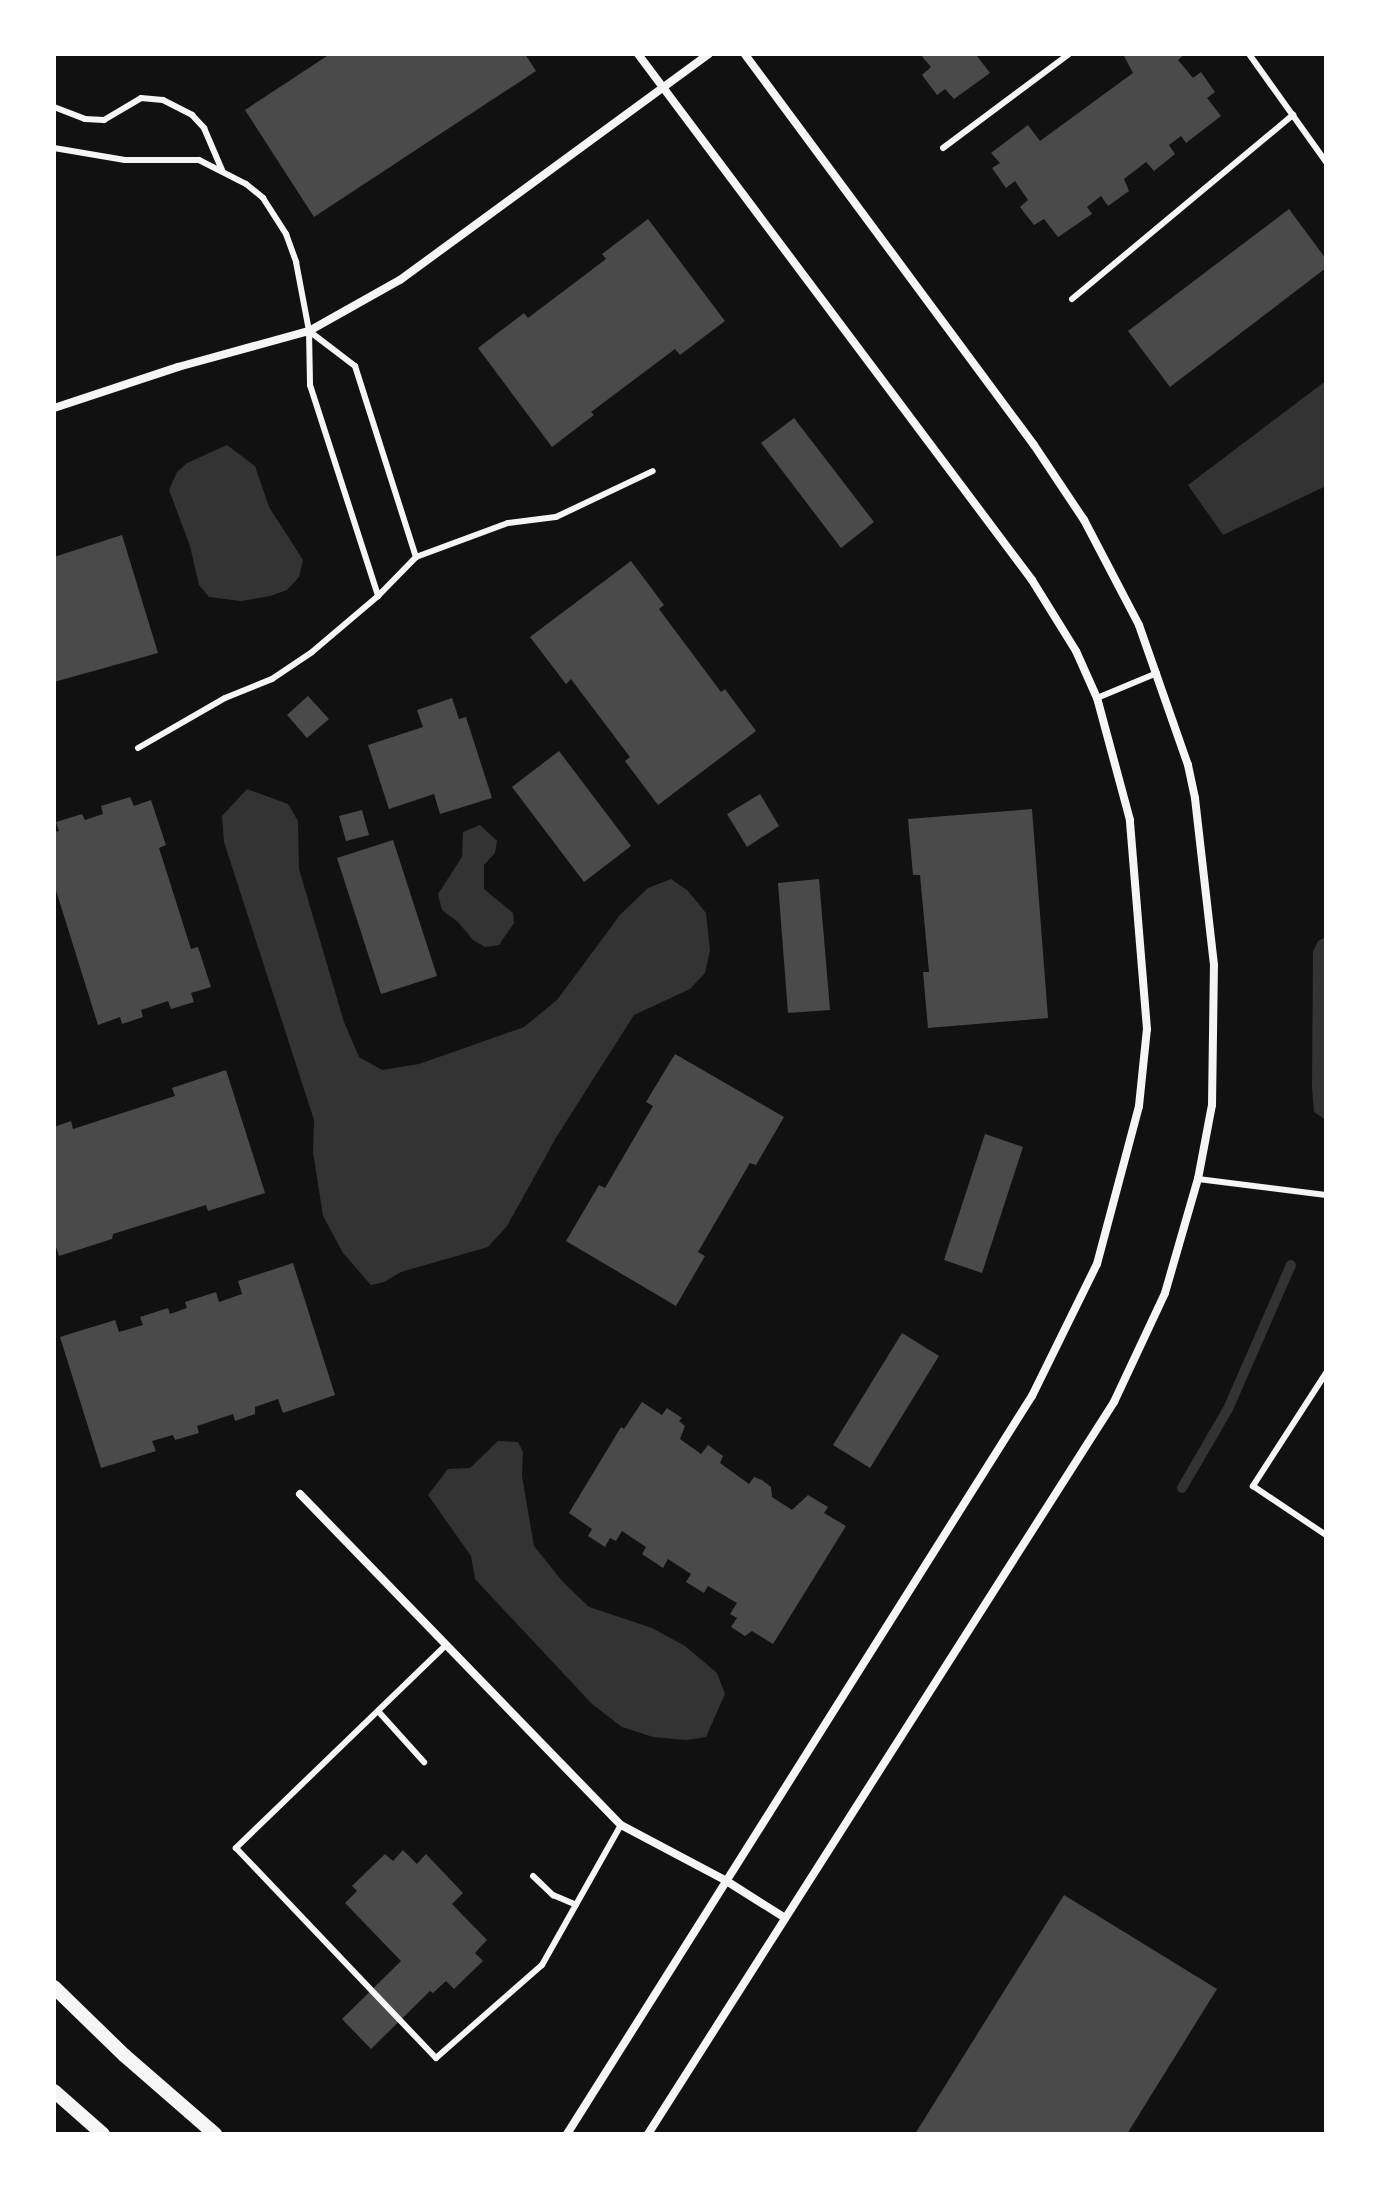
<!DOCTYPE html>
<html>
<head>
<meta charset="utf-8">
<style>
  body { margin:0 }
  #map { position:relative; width:1380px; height:2188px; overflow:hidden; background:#111; font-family:Montserrat,sans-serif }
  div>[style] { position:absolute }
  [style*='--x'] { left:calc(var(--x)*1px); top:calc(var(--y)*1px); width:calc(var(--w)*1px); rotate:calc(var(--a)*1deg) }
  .water>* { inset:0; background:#333 }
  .stream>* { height:10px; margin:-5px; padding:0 5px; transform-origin:5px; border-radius:5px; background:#333 }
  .building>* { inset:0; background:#4a4a4a }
  .service>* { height:6px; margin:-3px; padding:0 3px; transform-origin:3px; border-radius:3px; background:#f5f5f5 }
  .minor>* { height:8px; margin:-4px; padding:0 4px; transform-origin:4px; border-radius:4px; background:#f5f5f5 }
  .tertiary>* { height:14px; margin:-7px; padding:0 7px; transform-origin:7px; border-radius:7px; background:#f5f5f5 }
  span { translate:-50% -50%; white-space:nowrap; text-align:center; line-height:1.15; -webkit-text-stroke:6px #fff; paint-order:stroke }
  .frame { position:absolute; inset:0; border:56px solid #fff; pointer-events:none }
</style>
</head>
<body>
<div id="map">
  <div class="water">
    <i style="clip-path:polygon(1323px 383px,1326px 383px,1326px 486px,1223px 535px,1188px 485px)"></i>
    <i style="clip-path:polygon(227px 445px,255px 466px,269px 507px,303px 560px,299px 577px,287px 590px,270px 596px,241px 601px,209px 597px,199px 585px,190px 546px,169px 490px,177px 472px,187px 463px)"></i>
    <i style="clip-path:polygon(247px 789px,288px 804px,298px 821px,299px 869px,344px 1022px,359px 1057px,382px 1070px,419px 1064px,524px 1027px,557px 1000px,620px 915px,648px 888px,671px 879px,688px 891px,706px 913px,710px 950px,705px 973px,690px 989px,634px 1015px,557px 1136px,507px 1226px,488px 1247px,401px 1272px,384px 1282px,371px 1285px,343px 1253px,323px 1216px,313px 1152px,314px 1120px,224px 842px,222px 816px)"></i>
    <i style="clip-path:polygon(480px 825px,497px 841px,495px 853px,484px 865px,484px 889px,513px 913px,514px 923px,499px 945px,485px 947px,473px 940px,458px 922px,442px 910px,438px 894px,462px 857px,463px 832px)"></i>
    <i style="clip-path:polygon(1326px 937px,1326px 1120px,1314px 1112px,1312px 1087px,1313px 952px,1318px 941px)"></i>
    <i style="clip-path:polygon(498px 1441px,518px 1442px,523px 1452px,522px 1476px,534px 1546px,563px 1582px,589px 1607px,652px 1628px,685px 1646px,717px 1673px,725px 1694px,706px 1737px,686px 1740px,653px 1737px,622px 1727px,592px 1704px,475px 1579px,471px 1556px,428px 1495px,448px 1469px,470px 1468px)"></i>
  </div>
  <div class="stream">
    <i style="--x:1182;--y:1488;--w:91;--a:-59.8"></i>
    <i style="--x:1228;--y:1409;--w:157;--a:-66.4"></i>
  </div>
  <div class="building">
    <i style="clip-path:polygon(330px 54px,525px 54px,536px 71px,314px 217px,245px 110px)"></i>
    <i style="clip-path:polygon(920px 54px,980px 54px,977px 56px,990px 73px,954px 99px,945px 89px,937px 95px,922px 75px,931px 67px)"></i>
    <i style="clip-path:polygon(1123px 54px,1185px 54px,1178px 60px,1193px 78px,1201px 72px,1215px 92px,1207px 98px,1221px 116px,1186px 143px,1181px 136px,1169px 145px,1175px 154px,1154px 171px,1146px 162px,1124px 179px,1129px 191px,1108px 206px,1101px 196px,1087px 207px,1092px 214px,1058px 237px,1044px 219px,1034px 225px,1020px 207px,1028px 200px,1015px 181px,1006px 188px,992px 168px,1000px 163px,991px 153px,1028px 125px,1040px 141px,1133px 73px)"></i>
    <i style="clip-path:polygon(1289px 209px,1326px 259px,1326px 268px,1170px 387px,1128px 331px)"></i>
    <i style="clip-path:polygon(648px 219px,725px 321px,680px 355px,675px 349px,591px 412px,594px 415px,552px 447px,478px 348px,524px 313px,528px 318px,606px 259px,602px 254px)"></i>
    <i style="clip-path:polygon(794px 418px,874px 522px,841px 548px,761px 443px)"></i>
    <i style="clip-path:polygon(122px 535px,158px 653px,54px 682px,54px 557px)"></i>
    <i style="clip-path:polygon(631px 561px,664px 605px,659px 609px,721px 692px,725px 689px,756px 731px,658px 805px,625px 761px,630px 757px,571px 679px,566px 684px,530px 637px)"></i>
    <i style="clip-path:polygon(308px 696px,329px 719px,307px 738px,287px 715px)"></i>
    <i style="clip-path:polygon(452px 698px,459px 719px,466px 717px,492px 798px,440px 814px,434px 794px,389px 809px,368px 745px,423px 727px,417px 710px)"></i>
    <i style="clip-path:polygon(559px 751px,631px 846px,584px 882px,512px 787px)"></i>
    <i style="clip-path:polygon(760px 794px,779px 826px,747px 847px,727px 814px)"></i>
    <i style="clip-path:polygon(130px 797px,134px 806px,151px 800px,166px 845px,159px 848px,191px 949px,198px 947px,211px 987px,191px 993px,194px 1002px,171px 1009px,168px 1001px,141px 1010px,143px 1017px,122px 1024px,120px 1017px,98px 1025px,54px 884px,54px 832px,59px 831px,56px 822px,82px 814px,85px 820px,103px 814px,101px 806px)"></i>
    <i style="clip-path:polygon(1032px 809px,1048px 1018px,928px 1028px,923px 972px,929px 972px,920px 875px,913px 875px,908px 819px)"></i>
    <i style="clip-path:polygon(362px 810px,369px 835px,346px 841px,339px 816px)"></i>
    <i style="clip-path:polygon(393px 840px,437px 976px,381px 994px,337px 858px)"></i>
    <i style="clip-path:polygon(819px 879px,830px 1010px,788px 1013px,778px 883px)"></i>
    <i style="clip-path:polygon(675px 1054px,784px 1117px,756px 1165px,750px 1163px,698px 1252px,705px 1256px,676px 1306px,566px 1241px,599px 1185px,605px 1188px,653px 1106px,646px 1102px)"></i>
    <i style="clip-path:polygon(226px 1070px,265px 1193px,208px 1211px,206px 1205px,113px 1234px,112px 1239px,59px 1256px,54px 1241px,54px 1127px,71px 1121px,73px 1129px,175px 1096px,172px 1088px)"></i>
    <i style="clip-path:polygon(985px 1134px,1023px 1147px,982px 1273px,944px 1260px)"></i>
    <i style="clip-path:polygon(293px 1263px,335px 1395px,283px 1413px,278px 1399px,255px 1407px,255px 1414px,235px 1421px,233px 1414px,197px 1426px,199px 1433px,175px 1440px,173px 1435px,152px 1441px,156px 1451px,101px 1468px,60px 1337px,115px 1320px,119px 1332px,143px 1325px,140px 1317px,168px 1308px,170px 1314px,187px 1308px,185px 1302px,216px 1292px,219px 1302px,242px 1294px,238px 1281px)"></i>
    <i style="clip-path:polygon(902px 1333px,939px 1356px,870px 1468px,833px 1445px)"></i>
    <i style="clip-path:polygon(642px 1402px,662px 1415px,667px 1408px,682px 1418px,679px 1421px,685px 1426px,680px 1439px,701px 1454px,708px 1445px,723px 1456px,720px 1463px,749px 1484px,754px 1477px,762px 1480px,771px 1487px,772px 1497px,792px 1510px,808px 1495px,828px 1507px,824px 1513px,846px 1526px,773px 1644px,752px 1631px,745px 1636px,731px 1627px,737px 1618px,730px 1614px,737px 1603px,708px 1586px,704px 1593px,686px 1582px,691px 1574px,668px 1559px,663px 1568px,642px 1554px,646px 1547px,622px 1531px,616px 1541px,610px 1538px,605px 1547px,588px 1536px,592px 1529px,569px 1513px,621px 1427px,624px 1429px)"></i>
    <i style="clip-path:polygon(403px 1850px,417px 1864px,426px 1854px,463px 1893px,452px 1904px,487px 1940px,475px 1953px,483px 1961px,454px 1989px,446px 1981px,433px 1993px,430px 1991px,371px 2049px,342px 2019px,401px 1961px,345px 1903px,357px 1891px,352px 1886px,385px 1854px,393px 1861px)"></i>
    <i style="clip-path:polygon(1064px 1895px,1217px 1989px,1127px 2134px,915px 2134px)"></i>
  </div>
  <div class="service">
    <i style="--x:1249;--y:54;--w:133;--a:54.5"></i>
    <i style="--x:54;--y:107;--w:33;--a:21"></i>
    <i style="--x:85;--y:119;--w:19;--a:3"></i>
    <i style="--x:104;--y:120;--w:43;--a:-30.7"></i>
    <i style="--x:141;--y:98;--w:22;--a:5"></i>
    <i style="--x:163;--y:100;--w:33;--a:27"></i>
    <i style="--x:192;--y:115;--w:18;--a:47"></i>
    <i style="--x:204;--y:128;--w:46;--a:66.8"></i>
    <i style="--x:54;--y:148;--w:72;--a:9.6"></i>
    <i style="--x:125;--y:160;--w:74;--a:0"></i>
    <i style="--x:199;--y:160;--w:53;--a:27.1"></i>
    <i style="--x:246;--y:184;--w:22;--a:39"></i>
    <i style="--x:263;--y:198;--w:43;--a:57.4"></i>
    <i style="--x:286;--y:234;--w:30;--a:70"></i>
    <i style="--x:296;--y:262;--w:70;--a:79.3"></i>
    <i style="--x:309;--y:331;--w:54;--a:88.9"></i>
    <i style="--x:310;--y:385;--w:222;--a:72.1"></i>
    <i style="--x:943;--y:148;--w:157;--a:-36.7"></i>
    <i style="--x:1072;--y:299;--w:288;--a:-39.8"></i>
    <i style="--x:309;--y:331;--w:58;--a:37.3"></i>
    <i style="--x:355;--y:366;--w:201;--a:72.3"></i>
    <i style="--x:1097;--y:698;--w:65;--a:-22.6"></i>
    <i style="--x:138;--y:748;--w:100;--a:-29.9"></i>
    <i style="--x:225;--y:698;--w:51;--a:-22"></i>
    <i style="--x:272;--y:679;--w:48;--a:-34"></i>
    <i style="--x:312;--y:652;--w:87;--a:-40.3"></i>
    <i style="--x:378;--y:596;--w:54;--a:-45.7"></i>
    <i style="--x:416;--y:557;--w:98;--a:-20.3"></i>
    <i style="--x:508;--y:523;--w:48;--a:-7.1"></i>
    <i style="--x:556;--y:517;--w:107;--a:-25.4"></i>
    <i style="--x:1198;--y:1179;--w:129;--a:7.1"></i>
    <i style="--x:1326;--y:1373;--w:135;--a:122.9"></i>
    <i style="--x:1253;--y:1486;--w:88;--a:33.9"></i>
    <i style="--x:445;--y:1646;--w:291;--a:136"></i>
    <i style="--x:236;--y:1848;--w:290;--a:46.4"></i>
    <i style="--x:436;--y:2058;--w:141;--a:-41.3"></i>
    <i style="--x:542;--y:1965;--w:161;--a:-60.6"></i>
    <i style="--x:378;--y:1711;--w:69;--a:48"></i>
    <i style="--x:533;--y:1876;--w:28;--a:44"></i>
    <i style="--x:553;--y:1895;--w:25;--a:23"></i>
  </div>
  <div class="minor">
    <i style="--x:54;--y:408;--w:131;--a:-18.3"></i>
    <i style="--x:178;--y:367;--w:136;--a:-15.4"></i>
    <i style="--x:309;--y:331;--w:104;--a:-29.3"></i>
    <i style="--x:400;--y:280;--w:383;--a:-36.2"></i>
    <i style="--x:300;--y:1494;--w:461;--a:45.9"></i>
    <i style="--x:621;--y:1825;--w:118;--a:27.9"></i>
    <i style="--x:725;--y:1880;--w:71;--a:32.3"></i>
    <i style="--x:567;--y:2134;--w:872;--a:-57.79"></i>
    <i style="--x:1032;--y:1396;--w:147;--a:-63.8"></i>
    <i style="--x:1097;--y:1264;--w:163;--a:-75.1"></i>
    <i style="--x:1139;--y:1106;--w:77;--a:-84.1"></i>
    <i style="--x:1147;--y:1029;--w:210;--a:-94.7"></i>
    <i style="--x:1130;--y:820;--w:126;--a:-105.1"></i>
    <i style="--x:1097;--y:698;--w:51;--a:-114.1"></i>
    <i style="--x:1076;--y:651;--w:84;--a:-121.8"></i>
    <i style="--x:1032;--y:580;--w:657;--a:-126.84"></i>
    <i style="--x:648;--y:2134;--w:868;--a:-57.52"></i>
    <i style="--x:1114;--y:1402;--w:120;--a:-64.9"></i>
    <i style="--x:1165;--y:1293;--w:119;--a:-73.9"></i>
    <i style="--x:1198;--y:1179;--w:75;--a:-79.3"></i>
    <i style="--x:1212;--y:1105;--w:140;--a:-89.2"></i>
    <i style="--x:1214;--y:965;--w:168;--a:-96.5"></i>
    <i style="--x:1195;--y:798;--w:34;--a:-102"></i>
    <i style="--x:1188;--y:765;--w:148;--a:-109.3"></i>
    <i style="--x:1139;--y:625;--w:119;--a:-117.6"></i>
    <i style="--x:1084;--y:520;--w:90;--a:-123.7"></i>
    <i style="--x:1034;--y:445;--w:486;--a:-126.5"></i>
  </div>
  <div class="tertiary">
    <i style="--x:54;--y:1987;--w:98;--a:44.2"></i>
    <i style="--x:124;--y:2055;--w:121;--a:41"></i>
    <i style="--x:54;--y:2091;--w:65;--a:41.3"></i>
  </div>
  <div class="frame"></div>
</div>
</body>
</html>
